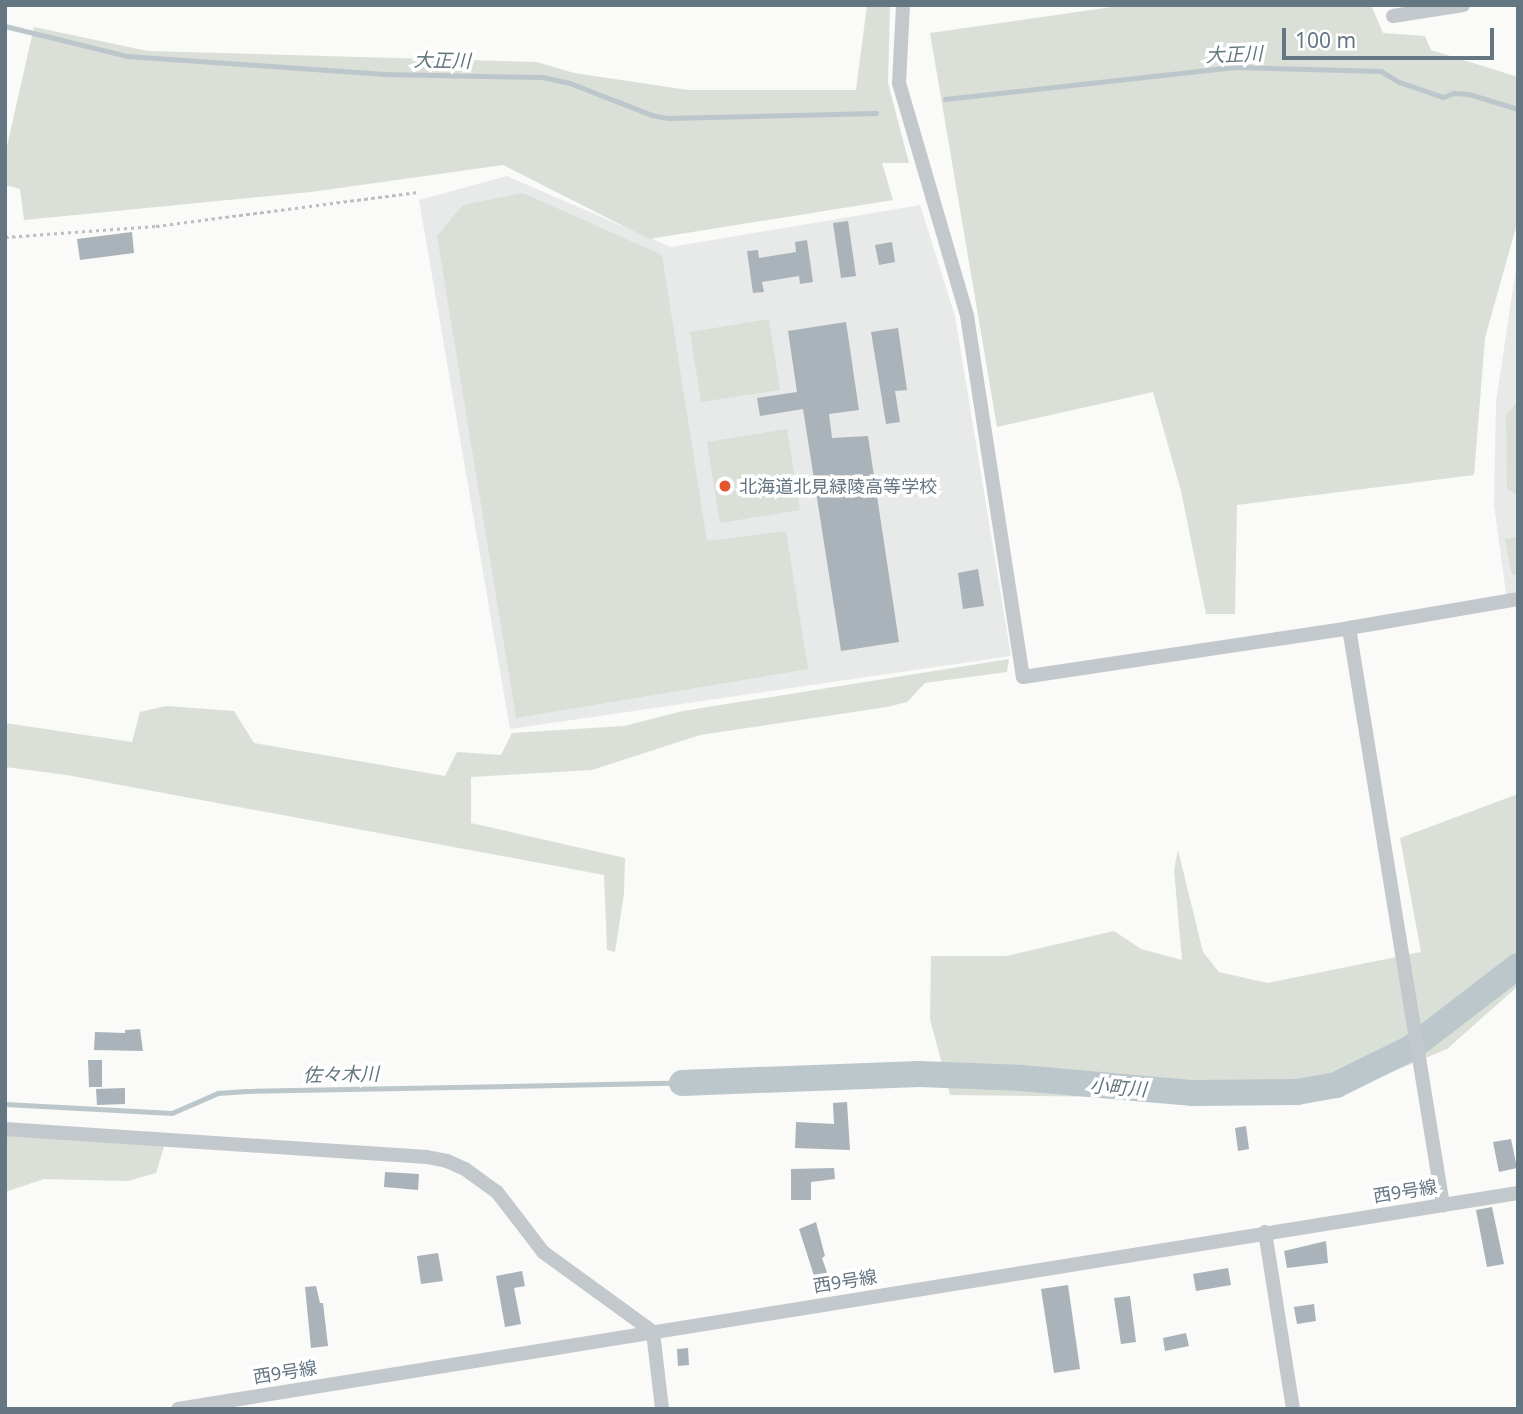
<!DOCTYPE html>
<html>
<head>
<meta charset="utf-8">
<style>
  body { margin:0 }
  #map { position:relative; width:1523px; height:1414px; overflow:hidden; background:#fafaf8; font-family:"Noto Sans","Noto Sans JP",sans-serif }
  div>[style] { position:absolute }
  [style*='--x'] { left:calc(var(--x)*1px); top:calc(var(--y)*1px); width:calc(var(--w)*1px); rotate:calc(var(--a)*1deg) }
  .built>* { inset:0; background:#e8e9e9 }
  .green>* { inset:0; background:#dadfd7 }
  .stream>* { height:4.5px; margin:-2.25px; padding:0 2.25px; transform-origin:2.25px; border-radius:2.25px; background:#bbc7cb }
  .river>* { height:26px; margin:-13px; padding:0 13px; transform-origin:13px; border-radius:13px; background:#bbc7cb }
  .building>* { inset:0; background:#aab3b9 }
  .path>* { height:2.5px; margin-top:-1.25px; transform-origin:0; background:repeating-linear-gradient(90deg,#bbbfc2 0 3.5px,transparent 0 7px) }
  .minor>* { height:14px; margin:-7px; padding:0 7px; transform-origin:7px; border-radius:7px; background:#c3c8cc }
  .dots>* { width:19px; height:19px; translate:-50% -50%; box-sizing:border-box; border:4px solid #fff; border-radius:50% }
  span { translate:-50% -50%; white-space:nowrap; text-align:center; line-height:1.15; -webkit-text-stroke:7px #fff; paint-order:stroke }
  .poi-label { font-size:18px; color:#657683 }
  .left { translate:0 -50%; text-align:left }
  .street-label { font-size:18px; color:#657683 }
  .water-label { font-size:19px; color:#60757c; font-style:italic }
  .frame { position:absolute; inset:0; border:7px solid #657683; pointer-events:none }
  .scale { position:absolute; left:1282px; top:28px; width:212px; height:32px; box-sizing:border-box; border:4px solid #657683; border-top:0; padding-left:9px; font-size:21px; line-height:24px; white-space:nowrap; color:#657683; -webkit-text-stroke:5px #fff; paint-order:stroke }
</style>
</head>
<body>
<div id="map">
  <div class="built">
    <i style="clip-path:polygon(507px 176px,671px 247px,920px 205px,955px 316px,1011px 656px,510px 729px,419px 200px)"></i>
    <i style="clip-path:polygon(1518px 255px,1518px 599px,1507px 601px,1494px 505px,1496px 402px)"></i>
  </div>
  <div class="green">
    <i style="clip-path:polygon(867px 5px,890px 5px,888px 83px,909px 163px,882px 163px,893px 200px,649px 239px,503px 165px,311px 192px,24px 220px,20px 189px,5px 185px,5px 155px,34px 27px,148px 51px,537px 62px,574px 73px,688px 90px,856px 90px)"></i>
    <i style="clip-path:polygon(1371px 5px,1383px 33px,1425px 36px,1431px 50px,1518px 77px,1518px 220px,1485px 338px,1474px 475px,1237px 505px,1235px 614px,1206px 614px,1181px 491px,1153px 392px,997px 427px,930px 33px,1119px 6px)"></i>
    <i style="clip-path:polygon(523px 193px,662px 255px,707px 541px,786px 531px,808px 669px,516px 718px,437px 236px,463px 205px)"></i>
    <i style="clip-path:polygon(769px 319px,780px 390px,701px 402px,690px 332px)"></i>
    <i style="clip-path:polygon(1518px 401px,1518px 496px,1507px 488px,1506px 415px)"></i>
    <i style="clip-path:polygon(787px 429px,800px 510px,720px 523px,707px 442px)"></i>
    <i style="clip-path:polygon(1518px 537px,1518px 574px,1512px 575px,1505px 539px)"></i>
    <i style="clip-path:polygon(1009px 659px,1007px 672px,925px 683px,907px 702px,887px 707px,700px 735px,592px 770px,471px 777px,471px 823px,625px 858px,624px 894px,615px 952px,607px 950px,604px 875px,67px 775px,5px 767px,5px 723px,132px 742px,140px 712px,166px 706px,234px 711px,254px 743px,445px 776px,457px 752px,501px 755px,512px 733px,624px 726px,683px 711px)"></i>
    <i style="clip-path:polygon(1518px 794px,1518px 986px,1447px 1049px,1334px 1096px,1141px 1102px,1111px 1097px,950px 1095px,930px 1019px,931px 956px,1006px 956px,1114px 931px,1141px 949px,1182px 960px,1174px 870px,1178px 850px,1203px 952px,1219px 972px,1267px 983px,1421px 952px,1400px 838px)"></i>
    <i style="clip-path:polygon(5px 1133px,166px 1140px,156px 1173px,128px 1181px,44px 1179px,5px 1192px)"></i>
  </div>
  <div class="stream">
    <i style="--x:5;--y:26;--w:126;--a:13.8"></i>
    <i style="--x:127;--y:56;--w:258;--a:4"></i>
    <i style="--x:384;--y:74;--w:158;--a:1.1"></i>
    <i style="--x:542;--y:77;--w:29;--a:12"></i>
    <i style="--x:570;--y:83;--w:88;--a:21.3"></i>
    <i style="--x:652;--y:115;--w:16;--a:11"></i>
    <i style="--x:668;--y:118;--w:208;--a:-1.4"></i>
    <i style="--x:945;--y:99;--w:291;--a:-6.3"></i>
    <i style="--x:1234;--y:67;--w:147;--a:1.6"></i>
    <i style="--x:1381;--y:71;--w:21;--a:31"></i>
    <i style="--x:1399;--y:82;--w:46;--a:18.8"></i>
    <i style="--x:1443;--y:97;--w:12;--a:-20"></i>
    <i style="--x:1454;--y:93;--w:15;--a:4"></i>
    <i style="--x:1469;--y:94;--w:51;--a:17"></i>
    <i style="--x:5;--y:1104;--w:167;--a:3.1"></i>
    <i style="--x:172;--y:1113;--w:50;--a:-23.5"></i>
    <i style="--x:218;--y:1093;--w:28;--a:-4"></i>
    <i style="--x:246;--y:1091;--w:436;--a:-1.1"></i>
  </div>
  <div class="river">
    <i style="--x:682;--y:1083;--w:237;--a:-2.2"></i>
    <i style="--x:919;--y:1074;--w:102;--a:2.2"></i>
    <i style="--x:1021;--y:1078;--w:173;--a:5"></i>
    <i style="--x:1193;--y:1093;--w:104;--a:-0.6"></i>
    <i style="--x:1297;--y:1092;--w:40;--a:-10"></i>
    <i style="--x:1336;--y:1085;--w:84;--a:-26.3"></i>
    <i style="--x:1411;--y:1048;--w:135;--a:-37.5"></i>
  </div>
  <div class="building">
    <i style="clip-path:polygon(848px 221px,856px 276px,841px 278px,833px 223px)"></i>
    <i style="clip-path:polygon(132px 232px,134px 253px,80px 260px,77px 239px)"></i>
    <i style="clip-path:polygon(807px 240px,813px 282px,800px 284px,799px 276px,762px 282px,764px 292px,753px 293px,747px 251px,758px 250px,759px 258px,796px 252px,795px 242px)"></i>
    <i style="clip-path:polygon(892px 242px,895px 262px,879px 265px,875px 245px)"></i>
    <i style="clip-path:polygon(846px 322px,859px 410px,829px 414px,832px 438px,868px 436px,899px 642px,841px 651px,803px 409px,760px 416px,757px 398px,797px 392px,788px 331px)"></i>
    <i style="clip-path:polygon(898px 328px,907px 390px,895px 391px,900px 422px,886px 424px,871px 332px)"></i>
    <i style="clip-path:polygon(978px 569px,984px 606px,963px 609px,958px 573px)"></i>
    <i style="clip-path:polygon(140px 1029px,143px 1051px,94px 1050px,95px 1032px,125px 1033px,125px 1030px)"></i>
    <i style="clip-path:polygon(88px 1060px,102px 1060px,102px 1087px,89px 1087px)"></i>
    <i style="clip-path:polygon(125px 1088px,125px 1104px,97px 1105px,96px 1089px)"></i>
    <i style="clip-path:polygon(847px 1102px,850px 1150px,795px 1148px,796px 1122px,834px 1124px,833px 1103px)"></i>
    <i style="clip-path:polygon(1246px 1126px,1249px 1149px,1238px 1151px,1235px 1128px)"></i>
    <i style="clip-path:polygon(1511px 1139px,1517px 1168px,1499px 1172px,1493px 1142px)"></i>
    <i style="clip-path:polygon(834px 1168px,835px 1179px,811px 1182px,811px 1200px,791px 1200px,791px 1169px)"></i>
    <i style="clip-path:polygon(385px 1172px,419px 1174px,418px 1190px,384px 1187px)"></i>
    <i style="clip-path:polygon(1492px 1207px,1504px 1264px,1487px 1267px,1476px 1210px)"></i>
    <i style="clip-path:polygon(816px 1222px,825px 1256px,822px 1258px,830px 1281px,817px 1285px,799px 1229px)"></i>
    <i style="clip-path:polygon(1326px 1241px,1328px 1263px,1287px 1268px,1284px 1251px)"></i>
    <i style="clip-path:polygon(438px 1253px,443px 1281px,421px 1284px,417px 1256px)"></i>
    <i style="clip-path:polygon(1228px 1268px,1231px 1285px,1196px 1291px,1193px 1274px)"></i>
    <i style="clip-path:polygon(522px 1271px,525px 1286px,514px 1288px,521px 1324px,505px 1327px,496px 1276px)"></i>
    <i style="clip-path:polygon(1068px 1285px,1080px 1369px,1054px 1373px,1041px 1289px)"></i>
    <i style="clip-path:polygon(316px 1286px,320px 1303px,323px 1303px,328px 1346px,311px 1348px,305px 1287px)"></i>
    <i style="clip-path:polygon(1130px 1296px,1136px 1342px,1121px 1344px,1114px 1298px)"></i>
    <i style="clip-path:polygon(1314px 1304px,1316px 1321px,1297px 1324px,1294px 1307px)"></i>
    <i style="clip-path:polygon(1186px 1333px,1189px 1346px,1165px 1351px,1163px 1338px)"></i>
    <i style="clip-path:polygon(688px 1348px,689px 1365px,678px 1366px,677px 1349px)"></i>
  </div>
  <div class="path">
    <i style="--x:5;--y:237;--w:151;--a:-4.2"></i>
    <i style="--x:156;--y:226;--w:264;--a:-7.4"></i>
  </div>
  <div class="minor">
    <i style="--x:903;--y:5;--w:78;--a:92.9"></i>
    <i style="--x:899;--y:83;--w:243;--a:73.7"></i>
    <i style="--x:967;--y:316;--w:365;--a:81.2"></i>
    <i style="--x:1023;--y:677;--w:330;--a:-8.5"></i>
    <i style="--x:1349;--y:628;--w:171;--a:-9.7"></i>
    <i style="--x:1393;--y:16;--w:71;--a:-8.9"></i>
    <i style="--x:1349;--y:628;--w:585;--a:80.75"></i>
    <i style="--x:5;--y:1129;--w:423;--a:3.8"></i>
    <i style="--x:427;--y:1157;--w:20;--a:11"></i>
    <i style="--x:447;--y:1161;--w:20;--a:24"></i>
    <i style="--x:465;--y:1169;--w:39;--a:36"></i>
    <i style="--x:497;--y:1192;--w:76;--a:52.5"></i>
    <i style="--x:543;--y:1252;--w:136;--a:36"></i>
    <i style="--x:653;--y:1332;--w:78;--a:83.3"></i>
    <i style="--x:1265;--y:1232;--w:179;--a:81"></i>
    <i style="--x:178;--y:1409;--w:1357;--a:-9.16"></i>
  </div>
  <div class="dots">
    <i style="left:725px;top:486px;background:#e4572e"></i>
  </div>
  <div class="poi-label">
    <span class="left" style="left:739px;top:486px">北海道北見緑陵高等学校</span>
  </div>
  <div class="street-label">
    <span style="left:1405px;top:1191px;rotate:-9deg">西9号線</span>
    <span style="left:845px;top:1281px;rotate:-9deg">西9号線</span>
    <span style="left:285px;top:1372px;rotate:-9deg">西9号線</span>
  </div>
  <div class="water-label">
    <span style="left:1234px;top:55px;rotate:-2deg">大正川</span>
    <span style="left:442px;top:61px;rotate:1deg">大正川</span>
    <span style="left:341px;top:1075px;rotate:-1deg">佐々木川</span>
    <span style="left:1118px;top:1088px;rotate:4deg">小町川</span>
  </div>
  <div class="frame"></div>
  <div class="scale">100 m</div>
</div>
</body>
</html>
